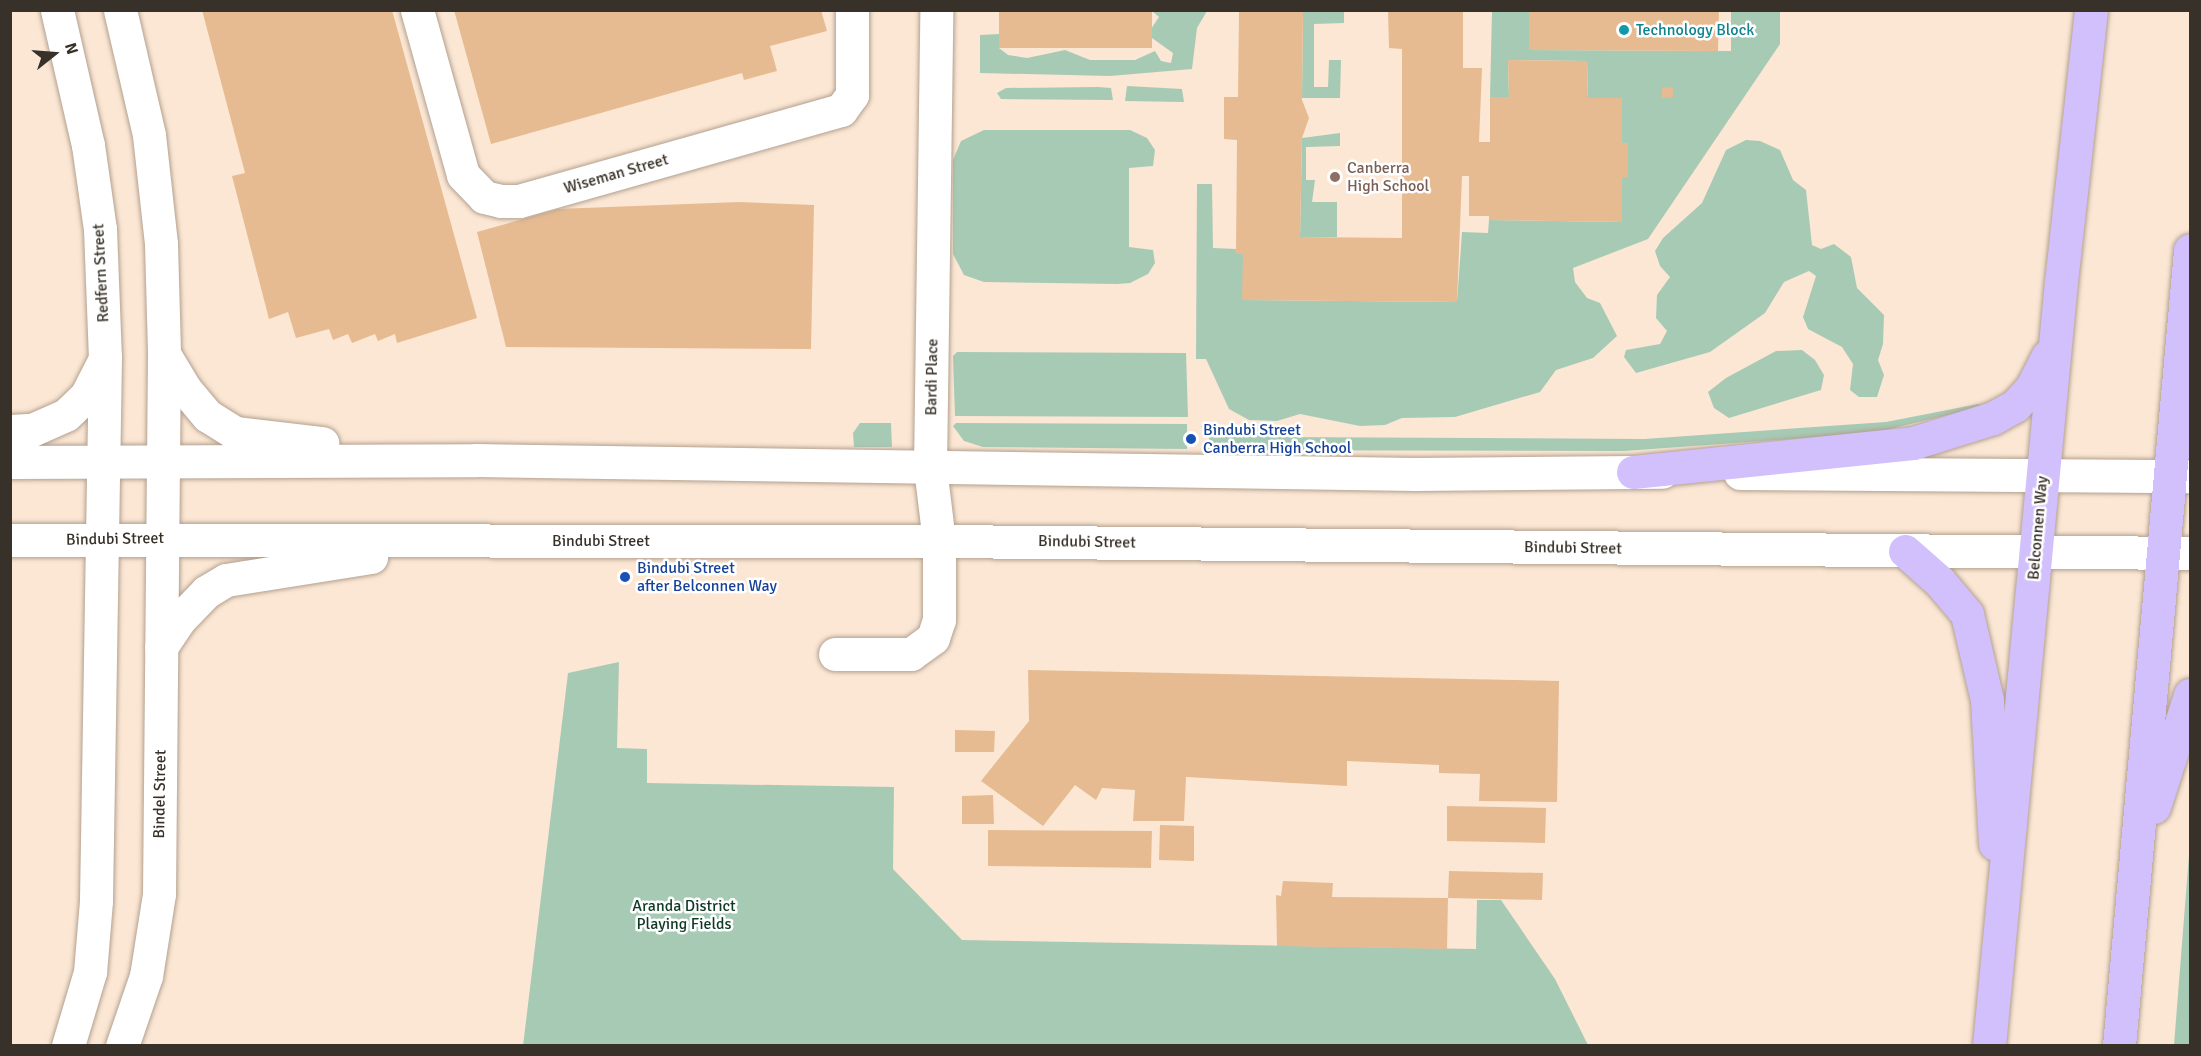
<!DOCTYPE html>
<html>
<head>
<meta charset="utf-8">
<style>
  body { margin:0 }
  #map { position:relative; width:2201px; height:1056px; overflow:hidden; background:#fbe7d4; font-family:Signika,sans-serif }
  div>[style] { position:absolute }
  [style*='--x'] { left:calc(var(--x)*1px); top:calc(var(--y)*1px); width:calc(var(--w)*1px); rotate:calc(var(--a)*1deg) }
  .green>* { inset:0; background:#a7cab5 }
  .building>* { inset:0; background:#e6bb92 }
  .roads { filter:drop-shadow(0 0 2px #b3a08f) drop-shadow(0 0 2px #b3a08f) }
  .street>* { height:33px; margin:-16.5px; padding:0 16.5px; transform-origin:16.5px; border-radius:16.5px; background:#fff }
  .secondary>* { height:33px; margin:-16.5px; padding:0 16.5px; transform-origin:16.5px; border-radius:16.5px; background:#fff }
  .primary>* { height:33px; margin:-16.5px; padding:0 16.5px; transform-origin:16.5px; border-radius:16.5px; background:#d1c0fc }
  .dots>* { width:16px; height:16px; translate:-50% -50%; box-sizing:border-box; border:3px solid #fff; border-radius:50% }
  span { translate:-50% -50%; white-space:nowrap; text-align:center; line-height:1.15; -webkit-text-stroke:5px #fff; paint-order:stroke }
  .culture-label { font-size:16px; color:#0d838f }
  .left { translate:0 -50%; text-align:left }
  .education-label { font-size:16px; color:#785e54 }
  .street-label { font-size:16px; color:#383129 }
  .transit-label { font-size:16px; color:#164399 }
  .park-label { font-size:16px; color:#0e3a24 }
  .frame { position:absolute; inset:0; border:12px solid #383129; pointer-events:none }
  .north { position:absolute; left:24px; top:24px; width:60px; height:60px; -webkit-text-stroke:4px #fff; paint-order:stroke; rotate:73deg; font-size:16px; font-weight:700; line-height:24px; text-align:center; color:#383129 }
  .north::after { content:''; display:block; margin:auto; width:21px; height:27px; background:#383129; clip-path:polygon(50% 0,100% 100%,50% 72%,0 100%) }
</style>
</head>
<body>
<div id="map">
  <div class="green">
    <i style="clip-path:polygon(1152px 11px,1207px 11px,1197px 28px,1192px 69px,1110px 76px,980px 73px,980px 35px,999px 34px,999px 48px,1008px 55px,1027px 58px,1065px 50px,1090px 60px,1135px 60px,1155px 51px,1161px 61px,1171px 63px,1173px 53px,1152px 38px,1151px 29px,1159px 17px)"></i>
    <i style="clip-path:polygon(1303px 11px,1344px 11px,1344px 23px,1314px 24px,1314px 87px,1328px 87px,1329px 60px,1341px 60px,1340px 98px,1302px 98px)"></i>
    <i style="clip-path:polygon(1492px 11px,1529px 11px,1529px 50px,1731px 51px,1731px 11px,1780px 11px,1780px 44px,1648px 239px,1573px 268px,1575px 282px,1587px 298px,1600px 303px,1617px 336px,1593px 358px,1556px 370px,1540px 392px,1455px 417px,1402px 418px,1385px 425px,1360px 426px,1300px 414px,1277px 421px,1249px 420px,1229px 409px,1206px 359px,1196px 359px,1197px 184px,1212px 184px,1213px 248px,1236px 249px,1236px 254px,1243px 254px,1243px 300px,1457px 302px,1462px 232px,1488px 233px,1489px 220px,1622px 222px,1622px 177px,1628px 143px,1622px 143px,1622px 98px,1588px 98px,1587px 61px,1508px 60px,1509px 97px,1490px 97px)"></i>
    <i style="clip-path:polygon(1127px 86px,1182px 89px,1184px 102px,1125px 101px)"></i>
    <i style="clip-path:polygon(1098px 87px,1111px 88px,1113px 100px,1001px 99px,997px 93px,1006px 88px)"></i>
    <i style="clip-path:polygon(984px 130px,1130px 130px,1147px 138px,1155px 150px,1153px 166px,1129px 168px,1129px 247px,1153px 250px,1155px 263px,1148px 274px,1130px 283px,1117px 284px,984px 282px,964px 275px,953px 254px,953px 160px,961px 141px)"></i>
    <i style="clip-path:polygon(1340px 133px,1340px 146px,1306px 147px,1306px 180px,1315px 180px,1312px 202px,1337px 202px,1337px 237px,1300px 237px,1302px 138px)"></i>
    <i style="clip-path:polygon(1746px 140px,1760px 141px,1780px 150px,1793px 180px,1806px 190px,1812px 245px,1821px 249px,1834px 244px,1851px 257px,1857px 288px,1884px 315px,1883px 344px,1878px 360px,1884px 375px,1877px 397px,1859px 397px,1850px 390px,1853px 364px,1842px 347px,1808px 329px,1803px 317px,1816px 276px,1809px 271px,1784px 282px,1765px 313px,1710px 352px,1636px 373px,1624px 357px,1626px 350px,1660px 344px,1667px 331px,1656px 318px,1657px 295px,1670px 277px,1660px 266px,1655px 251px,1663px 238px,1702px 203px,1726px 150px)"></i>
    <i style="clip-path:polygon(1802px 350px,1815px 360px,1824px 375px,1821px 390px,1729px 418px,1714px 408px,1708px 392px,1726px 378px,1776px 351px)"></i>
    <i style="clip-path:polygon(957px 352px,1186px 353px,1188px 417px,955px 416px,953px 356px)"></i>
    <i style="clip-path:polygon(1978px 404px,1984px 406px,1874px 433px,1624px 451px,1206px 450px,1211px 431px,1200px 426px,1273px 437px,1644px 439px,1886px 422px)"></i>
    <i style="clip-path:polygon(860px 423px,891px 423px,892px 447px,854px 447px,853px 433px)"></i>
    <i style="clip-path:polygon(956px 423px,1187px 424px,1187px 449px,983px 447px,964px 441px,953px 426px)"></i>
    <i style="clip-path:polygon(619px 662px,617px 748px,647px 749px,647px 783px,894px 787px,893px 869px,962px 940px,1476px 949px,1477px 900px,1501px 900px,1555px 979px,1588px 1045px,523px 1046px,568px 673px)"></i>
    <i style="clip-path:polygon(2190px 850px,2190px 1045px,2174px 1045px,2189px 855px)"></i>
  </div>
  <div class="building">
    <i style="clip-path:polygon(202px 10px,392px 10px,477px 318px,397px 343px,395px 334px,378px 341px,375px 334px,352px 343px,348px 334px,333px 340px,329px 329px,296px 338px,288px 312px,269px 319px,232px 176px,245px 173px)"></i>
    <i style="clip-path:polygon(454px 10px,821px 10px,827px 31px,770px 46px,777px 71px,744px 80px,742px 73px,491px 144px)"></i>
    <i style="clip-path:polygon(999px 10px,1152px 10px,1152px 48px,999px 48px)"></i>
    <i style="clip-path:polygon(1239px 10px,1303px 10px,1302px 100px,1309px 118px,1302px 138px,1300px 237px,1402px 238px,1402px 49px,1389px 48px,1388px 10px,1463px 10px,1463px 68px,1482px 68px,1479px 142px,1490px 142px,1490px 97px,1509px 97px,1508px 60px,1587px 61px,1588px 98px,1622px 98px,1622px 143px,1628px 143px,1628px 177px,1622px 177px,1622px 222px,1489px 220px,1489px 216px,1469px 216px,1469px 176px,1462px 176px,1457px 302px,1242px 300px,1243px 254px,1236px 254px,1237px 140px,1224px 139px,1224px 97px,1238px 97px)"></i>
    <i style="clip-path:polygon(1529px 10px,1719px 10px,1718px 51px,1529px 50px)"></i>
    <i style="clip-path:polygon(1673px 87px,1673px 97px,1662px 98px,1662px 88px)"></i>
    <i style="clip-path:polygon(739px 202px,814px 205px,811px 349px,506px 347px,477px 232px,558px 209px)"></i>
    <i style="clip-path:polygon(1028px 670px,1559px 681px,1557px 802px,1479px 801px,1480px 774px,1439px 773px,1439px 765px,1347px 761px,1347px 786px,1186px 777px,1184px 821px,1133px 821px,1135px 790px,1102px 788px,1096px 800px,1075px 785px,1043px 826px,981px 781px,1029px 721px)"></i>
    <i style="clip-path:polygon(955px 730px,995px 731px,994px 752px,955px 752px)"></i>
    <i style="clip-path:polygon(993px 795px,994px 824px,962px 824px,962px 796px)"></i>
    <i style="clip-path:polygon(1447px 806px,1546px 808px,1545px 843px,1447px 841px)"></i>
    <i style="clip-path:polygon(1160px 825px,1194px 826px,1194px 861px,1159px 860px)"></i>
    <i style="clip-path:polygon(988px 830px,1152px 831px,1151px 868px,988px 866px)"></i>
    <i style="clip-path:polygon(1449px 871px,1543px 873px,1542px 900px,1448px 898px)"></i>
    <i style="clip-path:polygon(1283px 881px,1333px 883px,1332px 897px,1448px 898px,1447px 949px,1277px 946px,1276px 895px,1281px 896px)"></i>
  </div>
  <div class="roads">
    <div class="street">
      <i style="--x:417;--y:10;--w:171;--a:74.4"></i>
      <i style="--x:463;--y:175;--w:30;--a:46"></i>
      <i style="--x:484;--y:197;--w:17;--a:13"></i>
      <i style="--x:501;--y:201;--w:18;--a:0"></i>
      <i style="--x:519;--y:201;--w:335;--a:-15.8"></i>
      <i style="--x:841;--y:110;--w:19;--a:-54"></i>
      <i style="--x:852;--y:95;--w:85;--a:-90"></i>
      <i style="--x:835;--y:654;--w:76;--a:0"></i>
      <i style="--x:911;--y:654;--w:27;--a:-36"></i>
      <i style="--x:933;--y:638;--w:19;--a:-72"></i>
      <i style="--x:939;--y:620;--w:79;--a:-90"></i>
      <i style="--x:939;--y:541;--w:74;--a:-97"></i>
      <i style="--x:930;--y:468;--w:458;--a:-89.2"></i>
    </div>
    <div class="secondary">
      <i style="--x:57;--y:10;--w:139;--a:77.1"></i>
      <i style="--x:88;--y:145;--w:85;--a:81.9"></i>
      <i style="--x:100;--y:229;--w:128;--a:87.8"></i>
      <i style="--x:105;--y:357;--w:544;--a:90.95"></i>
      <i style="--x:96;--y:901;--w:71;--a:94.8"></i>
      <i style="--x:90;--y:972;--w:77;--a:106.6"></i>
      <i style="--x:120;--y:10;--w:128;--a:76.9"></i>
      <i style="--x:149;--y:135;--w:110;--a:83.7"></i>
      <i style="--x:161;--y:244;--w:110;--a:88.4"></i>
      <i style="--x:164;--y:354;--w:540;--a:90.53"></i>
      <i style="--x:159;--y:894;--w:83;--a:99"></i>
      <i style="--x:146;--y:976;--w:74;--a:108.9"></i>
      <i style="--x:164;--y:354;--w:41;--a:59"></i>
      <i style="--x:185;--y:389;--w:35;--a:50"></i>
      <i style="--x:208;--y:416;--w:32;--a:32"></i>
      <i style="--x:235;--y:433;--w:88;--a:6.6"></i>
      <i style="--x:10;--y:431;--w:22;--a:-3"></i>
      <i style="--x:32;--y:430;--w:37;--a:-24"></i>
      <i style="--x:66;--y:415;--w:28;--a:-44"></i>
      <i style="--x:86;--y:396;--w:38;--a:-63"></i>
      <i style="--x:10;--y:462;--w:466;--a:-0.2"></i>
      <i style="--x:476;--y:460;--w:939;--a:0.85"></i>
      <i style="--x:1415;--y:474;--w:247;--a:-0.5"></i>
      <i style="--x:1740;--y:473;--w:450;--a:0.4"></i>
      <i style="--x:10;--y:540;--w:929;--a:0.06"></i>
      <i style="--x:939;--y:541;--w:1251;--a:0.55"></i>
      <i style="--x:161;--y:647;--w:32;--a:-56"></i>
      <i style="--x:179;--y:620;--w:39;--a:-46"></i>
      <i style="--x:206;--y:592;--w:23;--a:-31"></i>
      <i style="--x:226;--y:580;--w:147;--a:-9"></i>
    </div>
    <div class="primary">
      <i style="--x:1633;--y:472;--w:281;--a:-5.9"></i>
      <i style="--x:1913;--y:443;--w:84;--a:-17.4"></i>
      <i style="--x:1993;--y:418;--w:25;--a:-29"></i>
      <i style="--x:2015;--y:406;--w:25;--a:-48"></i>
      <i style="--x:2032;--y:387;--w:35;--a:-63"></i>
      <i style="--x:1905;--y:551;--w:47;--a:41.5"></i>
      <i style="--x:1940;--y:582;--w:42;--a:49.8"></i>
      <i style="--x:1967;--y:614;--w:88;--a:76.9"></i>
      <i style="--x:1987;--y:700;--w:144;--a:86.8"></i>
      <i style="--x:2154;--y:807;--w:118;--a:-72.2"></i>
      <i style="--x:1989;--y:1046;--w:767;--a:-84.62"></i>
      <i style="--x:2061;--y:282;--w:274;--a:-83.7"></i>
      <i style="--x:2119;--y:1046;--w:799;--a:-84.9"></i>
    </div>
  </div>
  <div class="dots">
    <i style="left:1624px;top:30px;background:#0f9aa8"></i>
    <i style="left:1335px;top:177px;background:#8d6e63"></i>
    <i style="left:1191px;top:439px;background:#1a4fb4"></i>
    <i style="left:625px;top:577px;background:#1a4fb4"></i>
  </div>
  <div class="culture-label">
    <span class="left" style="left:1636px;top:30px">Technology Block</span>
  </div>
  <div class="education-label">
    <span class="left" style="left:1347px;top:177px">Canberra<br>High School</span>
  </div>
  <div class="street-label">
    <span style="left:616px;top:174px;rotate:-16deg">Wiseman Street</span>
    <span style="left:101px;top:273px;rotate:-93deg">Redfern Street</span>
    <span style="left:932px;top:377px;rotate:-89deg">Bardi Place</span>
    <span style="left:2038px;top:528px;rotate:-85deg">Belconnen Way</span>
    <span style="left:115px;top:539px;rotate:-1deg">Bindubi Street</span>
    <span style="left:601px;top:541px">Bindubi Street</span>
    <span style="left:1087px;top:542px;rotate:1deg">Bindubi Street</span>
    <span style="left:1573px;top:548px;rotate:1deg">Bindubi Street</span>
    <span style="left:160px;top:794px;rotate:-89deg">Bindel Street</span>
  </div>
  <div class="transit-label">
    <span class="left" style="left:1203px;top:439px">Bindubi Street<br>Canberra High School</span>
    <span class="left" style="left:637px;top:577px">Bindubi Street<br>after Belconnen Way</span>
  </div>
  <div class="park-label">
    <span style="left:684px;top:915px">Aranda District<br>Playing Fields</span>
  </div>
  <div class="frame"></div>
  <div class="north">N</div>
</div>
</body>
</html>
